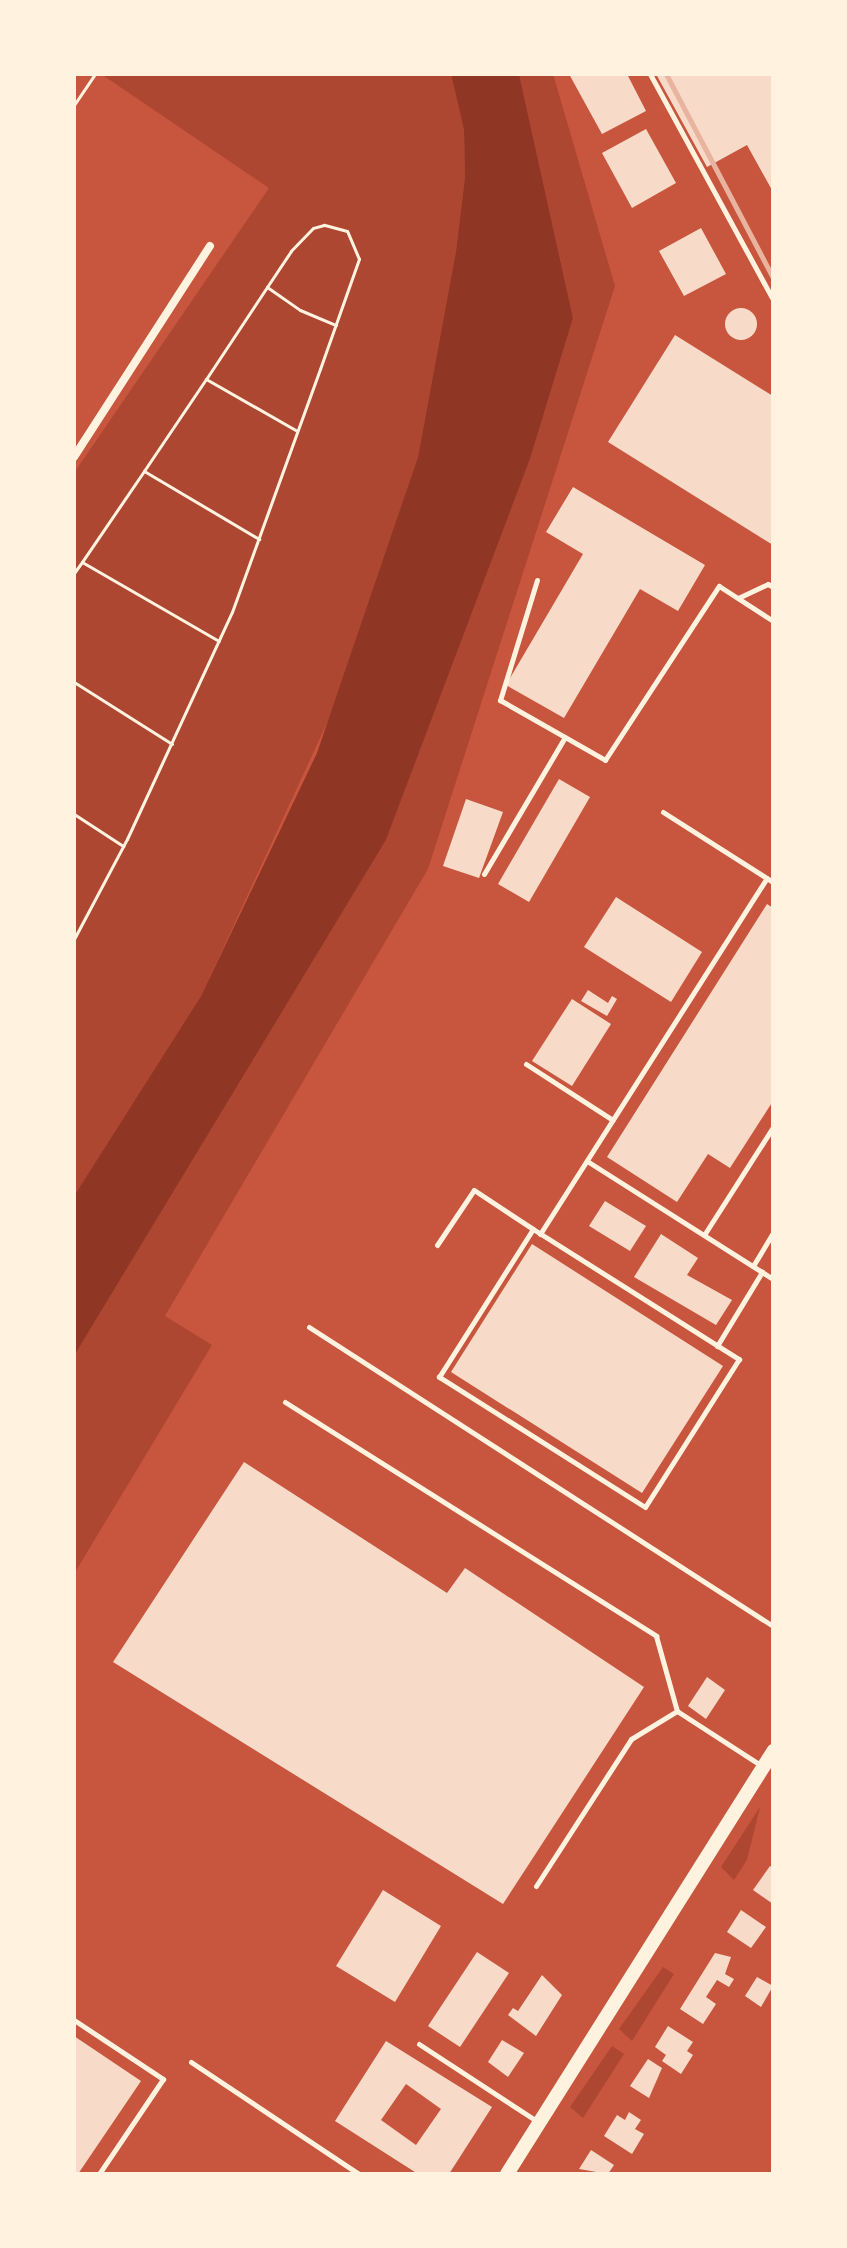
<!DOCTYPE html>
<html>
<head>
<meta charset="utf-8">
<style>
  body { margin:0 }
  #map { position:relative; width:847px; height:2248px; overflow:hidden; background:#c8553d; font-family:Mulish,sans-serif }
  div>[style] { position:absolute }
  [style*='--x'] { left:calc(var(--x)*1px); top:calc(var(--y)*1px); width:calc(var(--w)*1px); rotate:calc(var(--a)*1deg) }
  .green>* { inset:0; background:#ae4732 }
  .water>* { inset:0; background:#8f3625 }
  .building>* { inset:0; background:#f7dbc8 }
  .round { border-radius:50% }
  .path>* { height:3px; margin:-1.5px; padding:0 1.5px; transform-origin:1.5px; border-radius:1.5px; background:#fff3e0 }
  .service>* { height:5px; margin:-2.5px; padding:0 2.5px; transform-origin:2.5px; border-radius:2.5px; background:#fff3e0 }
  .minor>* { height:8px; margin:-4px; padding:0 4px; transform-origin:4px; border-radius:4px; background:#fff3e0 }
  .secondary>* { height:14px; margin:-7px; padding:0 7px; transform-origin:7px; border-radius:7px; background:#fff3e0 }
  .rail>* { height:5px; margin:-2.5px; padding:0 2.5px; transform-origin:2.5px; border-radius:2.5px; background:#e9b49f }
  span { translate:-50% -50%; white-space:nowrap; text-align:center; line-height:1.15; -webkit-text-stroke:6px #fff3e0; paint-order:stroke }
  .frame { position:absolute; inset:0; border:76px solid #fff3e0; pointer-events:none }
</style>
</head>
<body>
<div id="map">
  <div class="green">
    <i style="clip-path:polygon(101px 74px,451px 74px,464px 130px,465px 177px,456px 251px,418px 457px,339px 697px,201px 996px,74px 1196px,74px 473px,269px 188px)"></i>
    <i style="clip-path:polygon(519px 74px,553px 74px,615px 286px,428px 869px,165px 1316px,212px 1345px,74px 1574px,74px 1356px,386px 840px,530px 459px,573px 318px)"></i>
    <i style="clip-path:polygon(760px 1807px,747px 1860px,734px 1880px,721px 1867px)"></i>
    <i style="clip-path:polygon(663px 1967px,674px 1974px,632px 2041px,619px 2029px)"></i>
    <i style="clip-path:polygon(612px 2046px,624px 2054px,583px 2118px,570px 2107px)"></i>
  </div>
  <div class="water">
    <i style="clip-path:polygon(451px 74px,519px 74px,573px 318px,530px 459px,386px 840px,74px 1356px,74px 1196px,201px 996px,317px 753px,418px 457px,456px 251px,465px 177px,464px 130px)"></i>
  </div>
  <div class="building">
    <i style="clip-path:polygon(569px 74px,627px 74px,646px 111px,602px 134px)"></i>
    <i style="clip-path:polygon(656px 74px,773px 74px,773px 192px,747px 145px,707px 167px)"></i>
    <i style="clip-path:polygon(646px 129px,676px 183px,632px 208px,602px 153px)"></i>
    <i style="clip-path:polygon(701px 228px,726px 274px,684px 296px,659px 251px)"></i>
    <i class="round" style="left:725px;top:308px;width:32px;height:32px"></i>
    <i style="clip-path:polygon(675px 335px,773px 396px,773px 545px,608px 442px)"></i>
    <i style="clip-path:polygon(573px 487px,705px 565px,678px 611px,640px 589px,564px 718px,506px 685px,583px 554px,546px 532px)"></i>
    <i style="clip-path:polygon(559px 779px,590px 797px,529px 902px,498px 884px)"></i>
    <i style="clip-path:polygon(466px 799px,503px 812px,479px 878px,443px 866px)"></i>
    <i style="clip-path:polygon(616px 897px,702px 952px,671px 1002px,584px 947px)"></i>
    <i style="clip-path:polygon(767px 904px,773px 908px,773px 1101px,730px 1168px,708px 1154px,677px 1202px,607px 1157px)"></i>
    <i style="clip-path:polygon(588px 990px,608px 1003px,612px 996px,617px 999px,607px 1016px,581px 1001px)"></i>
    <i style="clip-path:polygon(572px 999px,611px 1024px,572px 1086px,532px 1061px)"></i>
    <i style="clip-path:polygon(605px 1201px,646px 1226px,630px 1251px,589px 1226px)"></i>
    <i style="clip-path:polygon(661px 1234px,698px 1258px,687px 1275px,732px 1300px,716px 1325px,634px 1277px)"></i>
    <i style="clip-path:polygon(532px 1244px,723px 1366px,642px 1493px,451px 1372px)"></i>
    <i style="clip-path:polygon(244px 1462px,447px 1593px,465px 1568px,644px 1687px,503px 1904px,113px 1662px)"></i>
    <i style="clip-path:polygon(707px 1677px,725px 1690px,706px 1719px,688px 1706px)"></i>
    <i style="clip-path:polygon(770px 1866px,773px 1868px,773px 1904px,753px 1890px)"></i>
    <i style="clip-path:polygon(383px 1890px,441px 1926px,395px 2002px,336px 1966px)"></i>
    <i style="clip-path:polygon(741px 1910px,766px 1927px,751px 1948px,727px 1932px)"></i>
    <i style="clip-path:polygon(477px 1952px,509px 1973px,460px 2047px,428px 2026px)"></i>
    <i style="clip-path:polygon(715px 1953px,731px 1957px,725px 1974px,734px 1979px,729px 1987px,717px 1980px,706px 1997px,716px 2004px,703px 2024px,680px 2009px)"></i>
    <i style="clip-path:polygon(542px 1975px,562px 1995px,536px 2036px,508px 2015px,513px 2008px,518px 2011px)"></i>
    <i style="clip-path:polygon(757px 1977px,773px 1986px,761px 2007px,745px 1996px)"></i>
    <i style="clip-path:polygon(668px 2026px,693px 2042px,687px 2051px,693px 2055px,681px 2074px,662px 2061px,666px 2055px,655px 2047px)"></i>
    <i style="clip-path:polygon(74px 2036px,141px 2081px,78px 2174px,74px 2174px)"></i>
    <i style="clip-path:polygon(502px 2040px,524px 2053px,508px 2077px,488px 2062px)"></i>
    <i style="clip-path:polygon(evenodd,386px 2041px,492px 2107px,449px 2174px,418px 2174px,335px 2121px,386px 2041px,406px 2084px,441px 2109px,416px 2145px,381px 2120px,406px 2084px)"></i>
    <i style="clip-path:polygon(648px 2059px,662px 2068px,649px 2098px,630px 2086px)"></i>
    <i style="clip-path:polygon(629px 2112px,641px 2120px,635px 2129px,644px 2134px,632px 2154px,604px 2136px,617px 2115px,625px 2120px)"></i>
    <i style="clip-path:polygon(591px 2150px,614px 2165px,608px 2174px,579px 2169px)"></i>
  </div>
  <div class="path">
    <i style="--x:74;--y:105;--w:37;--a:-56"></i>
    <i style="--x:267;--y:287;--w:110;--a:123.5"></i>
    <i style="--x:206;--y:379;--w:105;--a:29.7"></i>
    <i style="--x:206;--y:379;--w:111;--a:124"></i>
    <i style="--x:144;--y:471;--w:134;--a:30.6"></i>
    <i style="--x:144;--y:471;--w:110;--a:124.3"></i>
    <i style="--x:82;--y:562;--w:158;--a:30"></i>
    <i style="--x:74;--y:573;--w:14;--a:-54"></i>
    <i style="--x:74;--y:682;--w:116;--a:32.3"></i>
    <i style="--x:74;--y:814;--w:59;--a:33.1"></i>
    <i style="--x:74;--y:939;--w:113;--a:-62.1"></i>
    <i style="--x:127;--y:839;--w:250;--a:-65.2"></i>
    <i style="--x:232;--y:612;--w:258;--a:-70.1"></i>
    <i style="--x:320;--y:369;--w:117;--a:-70.5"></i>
    <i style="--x:359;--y:259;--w:30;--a:-113"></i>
    <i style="--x:347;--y:231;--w:24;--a:-165"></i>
    <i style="--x:324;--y:225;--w:11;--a:165"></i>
    <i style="--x:313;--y:228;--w:32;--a:134"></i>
    <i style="--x:291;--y:251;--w:43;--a:123.7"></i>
    <i style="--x:267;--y:287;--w:40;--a:34.9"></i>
    <i style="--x:300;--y:310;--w:39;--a:23"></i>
  </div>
  <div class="service">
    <i style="--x:650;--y:74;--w:257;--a:61.4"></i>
    <i style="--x:537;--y:580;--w:126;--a:107.1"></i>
    <i style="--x:500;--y:700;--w:121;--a:29.7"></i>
    <i style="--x:605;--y:760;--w:208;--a:-56.8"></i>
    <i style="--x:719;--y:586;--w:64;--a:32.9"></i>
    <i style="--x:738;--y:598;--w:33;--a:-25"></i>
    <i style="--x:768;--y:584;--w:6;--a:31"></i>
    <i style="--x:663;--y:812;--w:130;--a:32.5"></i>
    <i style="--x:484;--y:874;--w:159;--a:-59.4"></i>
    <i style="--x:526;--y:1064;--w:103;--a:32.8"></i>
    <i style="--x:587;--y:1161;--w:220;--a:32.4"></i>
    <i style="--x:533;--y:1229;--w:244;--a:32.3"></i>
    <i style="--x:739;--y:1359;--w:175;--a:122.4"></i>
    <i style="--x:645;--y:1507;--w:244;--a:-147.7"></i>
    <i style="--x:439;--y:1377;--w:175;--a:-57.6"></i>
    <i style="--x:540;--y:1234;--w:422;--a:-57.5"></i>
    <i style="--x:704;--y:1235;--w:128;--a:-57.4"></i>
    <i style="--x:437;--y:1245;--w:66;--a:-56.1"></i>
    <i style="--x:474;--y:1190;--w:71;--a:33.5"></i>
    <i style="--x:753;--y:1266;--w:39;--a:-59"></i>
    <i style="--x:309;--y:1327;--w:552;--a:32.8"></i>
    <i style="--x:717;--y:1346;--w:87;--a:-58.7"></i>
    <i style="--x:285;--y:1402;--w:439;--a:32.2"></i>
    <i style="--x:656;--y:1636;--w:78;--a:74.4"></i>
    <i style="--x:677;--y:1711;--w:101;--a:32.9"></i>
    <i style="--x:536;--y:1886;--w:175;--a:-57.1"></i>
    <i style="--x:631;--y:1739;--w:54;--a:-31.3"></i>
    <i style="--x:74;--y:2020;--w:107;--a:33.5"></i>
    <i style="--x:163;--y:2079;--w:115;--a:124"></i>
    <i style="--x:419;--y:2044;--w:142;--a:33.2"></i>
    <i style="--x:191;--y:2062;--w:202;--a:33.7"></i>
  </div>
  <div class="minor">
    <i style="--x:74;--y:457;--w:251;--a:-57.2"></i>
  </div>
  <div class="secondary">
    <i style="--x:507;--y:2174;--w:500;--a:-57.8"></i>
  </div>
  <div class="rail">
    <i style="--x:666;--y:74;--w:230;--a:62.3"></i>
  </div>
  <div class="frame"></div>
</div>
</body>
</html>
